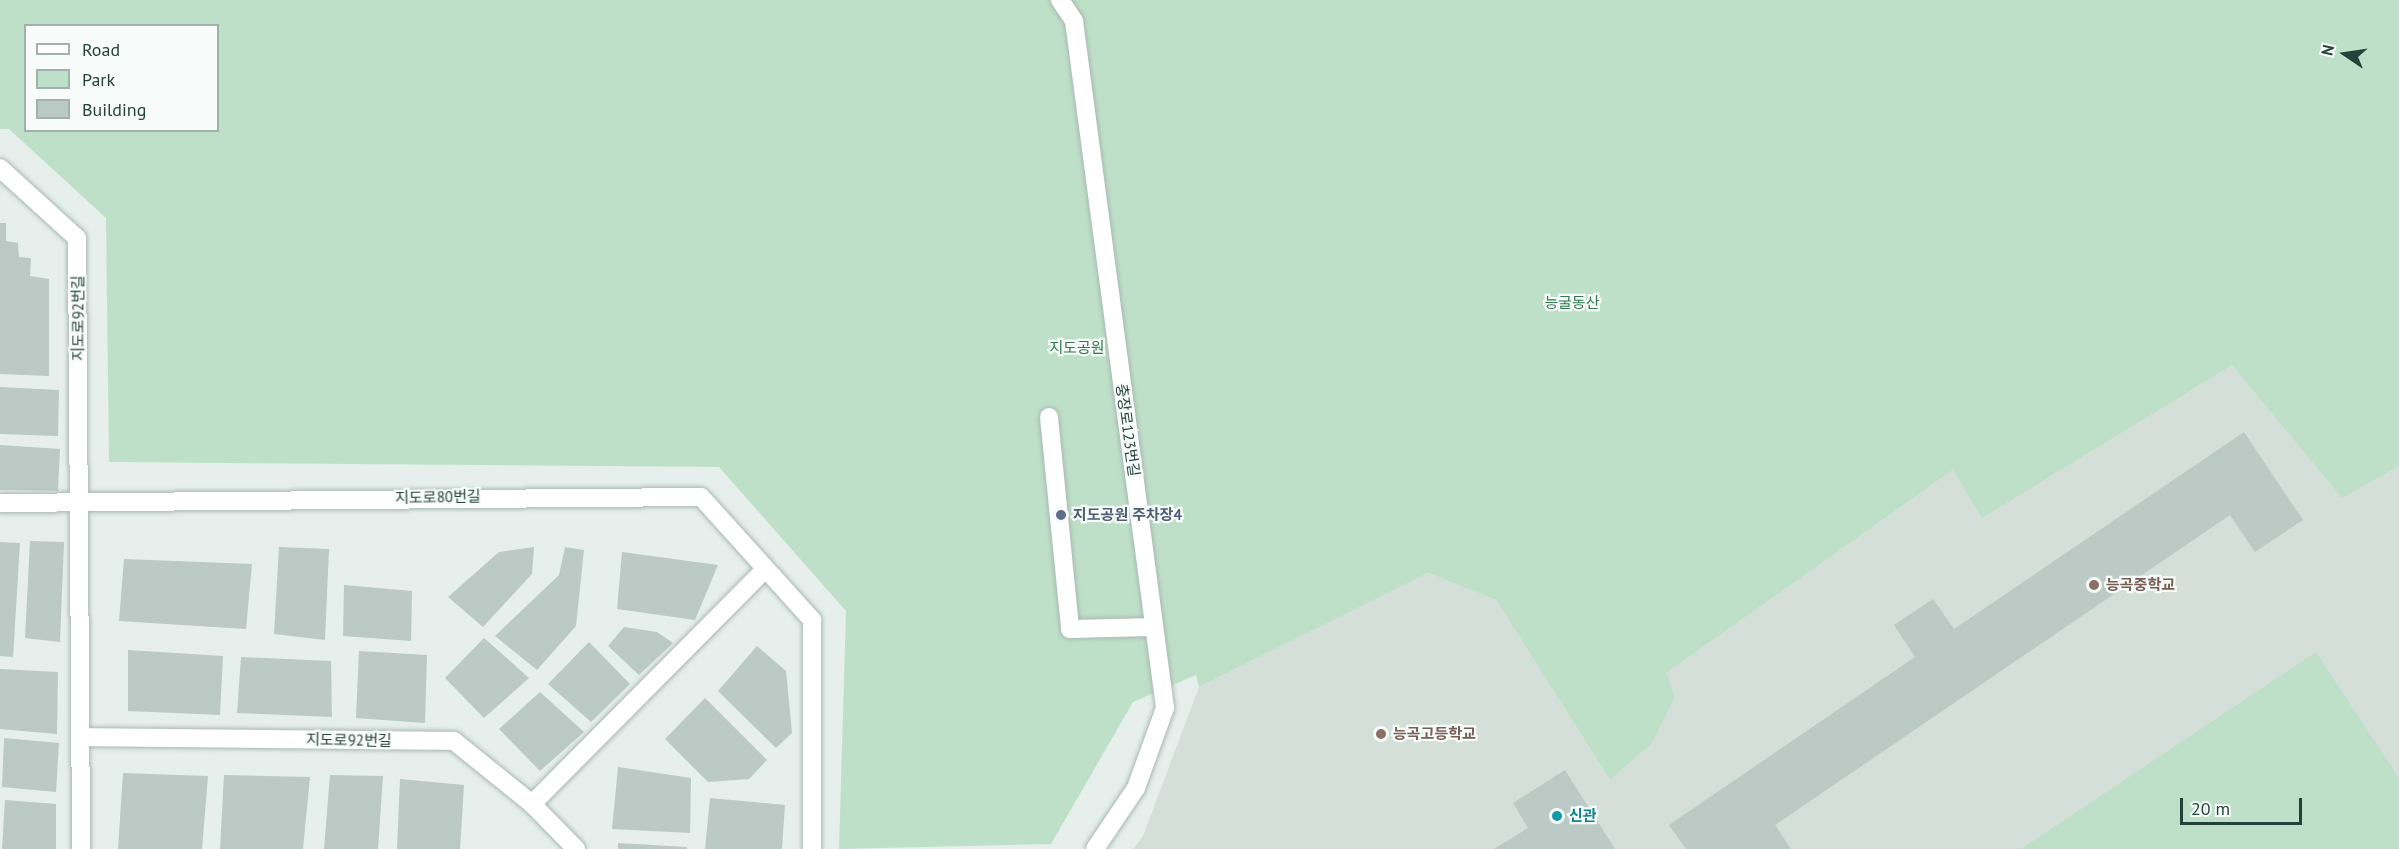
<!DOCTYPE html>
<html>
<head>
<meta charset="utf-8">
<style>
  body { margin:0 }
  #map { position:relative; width:2399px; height:849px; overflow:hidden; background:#e6efeb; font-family:"PT Sans","Noto Sans KR",sans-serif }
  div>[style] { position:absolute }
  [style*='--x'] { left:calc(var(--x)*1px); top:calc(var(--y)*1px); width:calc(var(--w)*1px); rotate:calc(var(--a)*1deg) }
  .built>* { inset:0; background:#d4dfda }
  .green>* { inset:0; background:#bfe0c8 }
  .building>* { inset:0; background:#bbcac4 }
  .roads { filter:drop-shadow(0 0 2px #a8b8b2) drop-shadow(0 0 2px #a8b8b2) }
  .lane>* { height:18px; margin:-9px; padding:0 9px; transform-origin:9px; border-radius:9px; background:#fff }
  .street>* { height:18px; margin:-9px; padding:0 9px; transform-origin:9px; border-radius:9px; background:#fff }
  .dots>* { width:16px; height:16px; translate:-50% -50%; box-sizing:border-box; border:3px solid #f7fbf9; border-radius:50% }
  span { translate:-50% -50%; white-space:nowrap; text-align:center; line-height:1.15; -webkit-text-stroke:4.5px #f7fbf9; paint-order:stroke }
  .park-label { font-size:15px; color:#2d7a4b }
  .street-label { font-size:15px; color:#24423a }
  .service-label { font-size:15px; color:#4e5e75; font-weight:700 }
  .left { translate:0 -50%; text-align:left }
  .education-label { font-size:15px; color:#785e54; font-weight:700 }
  .culture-label { font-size:15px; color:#0d838f; font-weight:700 }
  .legend { position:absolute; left:24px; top:24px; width:195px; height:108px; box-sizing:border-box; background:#f7fbf9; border:2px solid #a3b1ad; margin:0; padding:8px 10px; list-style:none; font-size:18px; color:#24423a }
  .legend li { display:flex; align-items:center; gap:12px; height:30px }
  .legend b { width:30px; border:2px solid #a3b1ad }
  .north { position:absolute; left:2315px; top:24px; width:60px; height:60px; -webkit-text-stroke:4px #f7fbf9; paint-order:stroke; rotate:283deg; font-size:16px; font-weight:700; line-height:24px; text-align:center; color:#24423a }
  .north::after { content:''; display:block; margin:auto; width:21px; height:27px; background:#24423a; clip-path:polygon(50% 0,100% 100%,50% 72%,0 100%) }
  .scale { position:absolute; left:2180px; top:798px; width:122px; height:27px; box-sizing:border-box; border:3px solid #24423a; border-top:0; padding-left:8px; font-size:18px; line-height:21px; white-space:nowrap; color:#24423a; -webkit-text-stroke:4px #f7fbf9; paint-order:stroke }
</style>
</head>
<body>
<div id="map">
  <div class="built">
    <i style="clip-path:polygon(2232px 365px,2342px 497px,2399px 466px,2399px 849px,1133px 849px,1143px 836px,1199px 687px,1428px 573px,1496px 600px,1610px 780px,1665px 673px,1953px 470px)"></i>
  </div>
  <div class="green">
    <i style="clip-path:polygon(evenodd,0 0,2399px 0,2399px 466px,2342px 498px,2232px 365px,1982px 518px,1953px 470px,1666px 673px,1675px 697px,1652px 743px,1610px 780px,1496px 600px,1428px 573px,1199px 687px,1196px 675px,1133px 702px,1051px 844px,839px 849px,846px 611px,719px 467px,109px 462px,106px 218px,9px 129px,0 129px,0 0,26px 26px,218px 26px,218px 130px,26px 130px,26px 26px)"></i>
    <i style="clip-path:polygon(2316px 652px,2399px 778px,2399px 849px,2021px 849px)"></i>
  </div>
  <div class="building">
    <i style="clip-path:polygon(0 223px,6px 223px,6px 241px,18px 243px,19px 257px,31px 258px,30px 276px,49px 279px,49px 376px,0 374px)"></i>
    <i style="clip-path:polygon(0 387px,59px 390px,58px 436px,0 434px)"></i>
    <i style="clip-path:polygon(2244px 432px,2303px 520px,2255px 552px,2230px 515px,1775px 825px,1791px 849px,1686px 849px,1669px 825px,1915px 657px,1894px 625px,1933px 599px,1954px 629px)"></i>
    <i style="clip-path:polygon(0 445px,60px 449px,58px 491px,0 490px)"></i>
    <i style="clip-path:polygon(30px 541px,64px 542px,60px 642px,25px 638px)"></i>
    <i style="clip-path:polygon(0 542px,20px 543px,13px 657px,0 656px)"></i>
    <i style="clip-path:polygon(279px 547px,329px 549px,325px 640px,274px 634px)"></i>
    <i style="clip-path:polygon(534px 547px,532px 574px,483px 627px,448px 597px,499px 552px)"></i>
    <i style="clip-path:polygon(565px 547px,584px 550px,576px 626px,537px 670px,495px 636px,559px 575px)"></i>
    <i style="clip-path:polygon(622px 552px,718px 565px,695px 620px,617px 609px)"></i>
    <i style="clip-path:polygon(124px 559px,252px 564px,246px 629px,119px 621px)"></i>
    <i style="clip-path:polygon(344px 585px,412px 591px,411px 641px,343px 636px)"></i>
    <i style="clip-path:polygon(624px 627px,657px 632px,673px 643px,639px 675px,608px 646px)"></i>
    <i style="clip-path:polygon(484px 638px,529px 678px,484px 718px,445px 678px)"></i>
    <i style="clip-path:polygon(589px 642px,630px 684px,591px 722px,548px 684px)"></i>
    <i style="clip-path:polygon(757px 646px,786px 671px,792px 733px,776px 748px,718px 691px)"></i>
    <i style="clip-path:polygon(128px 650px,223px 656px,220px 715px,128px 711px)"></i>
    <i style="clip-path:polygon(359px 651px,427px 655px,425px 723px,356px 718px)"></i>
    <i style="clip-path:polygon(241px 657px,331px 661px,332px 717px,237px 713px)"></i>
    <i style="clip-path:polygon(0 669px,58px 672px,57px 734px,0 729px)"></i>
    <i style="clip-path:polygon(540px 692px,584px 732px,540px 771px,499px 729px)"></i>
    <i style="clip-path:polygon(705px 698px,767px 760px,749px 779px,708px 782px,665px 739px)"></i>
    <i style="clip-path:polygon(4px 738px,59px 743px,56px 792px,2px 787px)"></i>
    <i style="clip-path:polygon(618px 767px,691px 778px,690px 833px,612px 829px)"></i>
    <i style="clip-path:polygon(1565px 770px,1615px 849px,1494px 849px,1528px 828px,1513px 803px)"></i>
    <i style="clip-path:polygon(123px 773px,208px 776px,202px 849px,118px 849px)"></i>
    <i style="clip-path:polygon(224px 775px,310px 777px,303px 849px,220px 849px)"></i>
    <i style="clip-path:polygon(330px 775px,383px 776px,378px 849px,324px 849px)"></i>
    <i style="clip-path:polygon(400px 779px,464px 785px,460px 849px,397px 849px)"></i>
    <i style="clip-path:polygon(710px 798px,785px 805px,782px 849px,705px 849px)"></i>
    <i style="clip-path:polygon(5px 800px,56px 804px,56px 849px,2px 849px)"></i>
    <i style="clip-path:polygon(618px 843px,687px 847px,687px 849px,618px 849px)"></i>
  </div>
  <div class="roads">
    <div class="lane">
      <i style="--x:1049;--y:417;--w:213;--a:84.3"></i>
      <i style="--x:1070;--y:629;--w:84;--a:-1.4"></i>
    </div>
    <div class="street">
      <i style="--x:1060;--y:0;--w:25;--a:56"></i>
      <i style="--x:1074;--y:21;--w:693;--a:82.45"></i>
      <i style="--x:1165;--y:708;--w:85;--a:109.9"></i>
      <i style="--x:1136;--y:788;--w:73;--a:123.9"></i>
      <i style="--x:0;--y:168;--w:104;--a:42.3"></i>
      <i style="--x:77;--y:238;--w:611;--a:89.62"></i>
      <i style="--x:0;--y:503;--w:701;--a:-0.49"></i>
      <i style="--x:701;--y:497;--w:166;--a:47.9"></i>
      <i style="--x:812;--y:620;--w:229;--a:90"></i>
      <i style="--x:81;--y:737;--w:373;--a:0.6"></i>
      <i style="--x:454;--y:741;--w:100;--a:38.9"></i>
      <i style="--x:532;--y:804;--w:63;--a:45.6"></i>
      <i style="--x:532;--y:804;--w:331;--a:-45.2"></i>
    </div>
  </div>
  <div class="dots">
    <i style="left:1061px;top:515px;background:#5c6f8a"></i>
    <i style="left:2094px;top:585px;background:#8d6e63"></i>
    <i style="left:1381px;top:734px;background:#8d6e63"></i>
    <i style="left:1557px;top:816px;background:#0f9aa8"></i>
  </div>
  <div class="park-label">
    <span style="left:1572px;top:303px">능굴동산</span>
    <span style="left:1077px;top:348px">지도공원</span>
  </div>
  <div class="street-label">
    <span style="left:78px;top:318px;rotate:-90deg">지도로92번길</span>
    <span style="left:1128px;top:430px;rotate:82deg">충장로123번길</span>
    <span style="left:438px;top:497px;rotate:-1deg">지도로80번길</span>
    <span style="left:349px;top:740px;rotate:1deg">지도로92번길</span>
  </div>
  <div class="service-label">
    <span class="left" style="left:1073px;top:515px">지도공원 주차장4</span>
  </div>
  <div class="education-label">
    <span class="left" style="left:2106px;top:585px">능곡중학교</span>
    <span class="left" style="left:1393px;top:734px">능곡고등학교</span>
  </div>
  <div class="culture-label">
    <span class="left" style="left:1569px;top:816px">신관</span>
  </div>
  <ul class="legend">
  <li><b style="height:8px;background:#fff"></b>Road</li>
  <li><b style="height:16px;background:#bfe0c8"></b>Park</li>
  <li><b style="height:16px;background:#bbcac4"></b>Building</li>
  </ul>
  <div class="north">N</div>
  <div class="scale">20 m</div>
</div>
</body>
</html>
